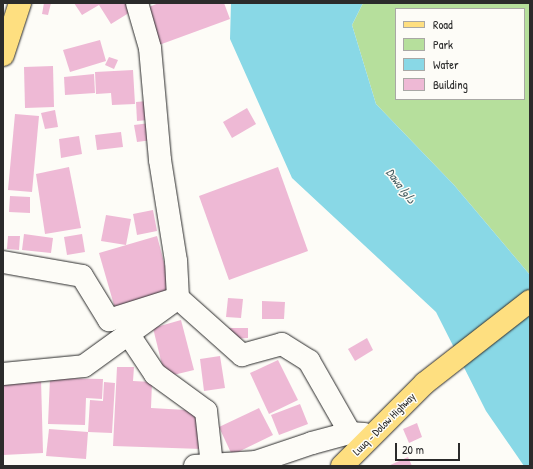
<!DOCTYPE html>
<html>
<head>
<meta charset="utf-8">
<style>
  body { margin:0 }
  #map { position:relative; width:533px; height:469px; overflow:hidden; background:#fdfcf7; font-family:"Patrick Hand","Playpen Sans Arabic",sans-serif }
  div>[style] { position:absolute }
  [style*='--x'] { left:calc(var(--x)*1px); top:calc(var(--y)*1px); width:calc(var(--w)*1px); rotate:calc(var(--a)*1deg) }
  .green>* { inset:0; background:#b6df9c }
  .water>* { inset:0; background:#89d8e6 }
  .building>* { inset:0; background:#eeb9d5 }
  .roads { filter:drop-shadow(0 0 1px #2b2b2b) drop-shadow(0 0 1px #2b2b2b) }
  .minor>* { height:22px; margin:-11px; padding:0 11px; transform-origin:11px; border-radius:11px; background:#fdfcf7 }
  .major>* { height:22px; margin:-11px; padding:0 11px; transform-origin:11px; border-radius:11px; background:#fedf80 }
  span { translate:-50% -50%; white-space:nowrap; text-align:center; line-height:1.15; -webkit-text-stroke:3px #fdfcf7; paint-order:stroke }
  .street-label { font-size:11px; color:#2b2b2b }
  .water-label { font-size:12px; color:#475f63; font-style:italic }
  .frame { position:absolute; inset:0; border:4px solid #2b2b2b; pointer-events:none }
  .legend { position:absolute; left:395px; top:8px; width:130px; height:92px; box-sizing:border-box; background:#fdfcf7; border:1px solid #a9a8a5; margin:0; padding:5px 7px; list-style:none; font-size:12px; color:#2b2b2b }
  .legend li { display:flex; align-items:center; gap:8px; height:20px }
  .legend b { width:20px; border:1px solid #a9a8a5 }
  .scale { position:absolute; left:395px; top:443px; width:65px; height:18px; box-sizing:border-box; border:2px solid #2b2b2b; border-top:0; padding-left:5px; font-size:12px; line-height:14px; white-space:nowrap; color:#2b2b2b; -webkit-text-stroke:3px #fdfcf7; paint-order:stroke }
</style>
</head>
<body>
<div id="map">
  <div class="green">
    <i style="clip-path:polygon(evenodd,363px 3px,530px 3px,530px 275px,454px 185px,376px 104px,352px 25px,363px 3px,396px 9px,524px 9px,524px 99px,396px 99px,396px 9px)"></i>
  </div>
  <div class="water">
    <i style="clip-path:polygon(231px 3px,363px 3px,352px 25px,376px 104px,454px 185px,530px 275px,530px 466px,524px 466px,486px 411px,436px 312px,292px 178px,230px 39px)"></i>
  </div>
  <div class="building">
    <i style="clip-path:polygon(44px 3px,51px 3px,48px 15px,42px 14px)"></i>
    <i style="clip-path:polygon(74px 3px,127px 3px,132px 11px,111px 24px,99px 5px,82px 15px)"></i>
    <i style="clip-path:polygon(159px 3px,224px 3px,230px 19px,159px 45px,146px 8px)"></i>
    <i style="clip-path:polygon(100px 40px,106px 61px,70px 72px,63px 50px)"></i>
    <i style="clip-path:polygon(109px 57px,118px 60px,114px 69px,105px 65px)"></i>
    <i style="clip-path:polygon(53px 66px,54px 107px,25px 108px,24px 67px)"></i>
    <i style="clip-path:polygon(133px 70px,135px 104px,112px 105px,111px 93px,96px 94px,95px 72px)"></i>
    <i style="clip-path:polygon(94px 74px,95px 93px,65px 95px,64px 77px)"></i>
    <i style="clip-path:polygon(147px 101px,148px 120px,137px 121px,136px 102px)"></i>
    <i style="clip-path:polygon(247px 108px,256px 124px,232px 138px,223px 122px)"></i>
    <i style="clip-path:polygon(55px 110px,58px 127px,45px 129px,41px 113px)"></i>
    <i style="clip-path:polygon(15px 114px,39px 116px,32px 192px,8px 190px)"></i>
    <i style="clip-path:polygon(150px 123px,152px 140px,137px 142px,134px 125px)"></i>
    <i style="clip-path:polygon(121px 132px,123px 147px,97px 150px,95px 135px)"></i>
    <i style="clip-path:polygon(79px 136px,82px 154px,61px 158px,59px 139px)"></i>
    <i style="clip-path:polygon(69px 167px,81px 228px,45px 234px,36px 174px)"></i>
    <i style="clip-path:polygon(278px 167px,308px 251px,229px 280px,199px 196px)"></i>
    <i style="clip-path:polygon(10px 196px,30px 197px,30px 213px,9px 212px)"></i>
    <i style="clip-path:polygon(153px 210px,157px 231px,137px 235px,133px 214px)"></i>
    <i style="clip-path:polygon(106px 215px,131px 219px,126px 245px,101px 241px)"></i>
    <i style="clip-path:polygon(24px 234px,53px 238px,51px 253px,22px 250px)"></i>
    <i style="clip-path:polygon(82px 234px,85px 252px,67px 255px,64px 237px)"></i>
    <i style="clip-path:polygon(8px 236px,20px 236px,19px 250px,7px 249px)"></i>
    <i style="clip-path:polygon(157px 236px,173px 296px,116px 312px,99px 253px)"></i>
    <i style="clip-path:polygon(228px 298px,243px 299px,241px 318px,226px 317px)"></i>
    <i style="clip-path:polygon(262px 301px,285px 302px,284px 319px,262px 319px)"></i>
    <i style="clip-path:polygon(181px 320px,194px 370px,165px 377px,153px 328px)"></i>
    <i style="clip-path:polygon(229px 328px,248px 328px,248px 338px,229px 339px)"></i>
    <i style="clip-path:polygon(367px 338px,373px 350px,355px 361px,348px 349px)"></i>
    <i style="clip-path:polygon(220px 356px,225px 388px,204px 391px,200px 359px)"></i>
    <i style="clip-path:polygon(278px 360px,298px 400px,269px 414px,250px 373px)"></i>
    <i style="clip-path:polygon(117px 367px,134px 367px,133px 381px,152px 382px,151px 408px,204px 411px,202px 449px,113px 446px)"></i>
    <i style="clip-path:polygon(50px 378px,103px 379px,102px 399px,86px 398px,85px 425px,48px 424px)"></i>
    <i style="clip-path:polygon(41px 379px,43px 453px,3px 455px,3px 381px)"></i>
    <i style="clip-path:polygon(104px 382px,115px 383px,112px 433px,88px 432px,90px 400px,103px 401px)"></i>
    <i style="clip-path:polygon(300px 404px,308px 424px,279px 435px,271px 415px)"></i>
    <i style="clip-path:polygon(259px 408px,273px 435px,232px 455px,219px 427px)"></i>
    <i style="clip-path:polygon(417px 423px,422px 437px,409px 443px,403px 429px)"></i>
    <i style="clip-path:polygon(49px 429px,88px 432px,86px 459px,46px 456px)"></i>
    <i style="clip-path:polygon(408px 457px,412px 466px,388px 466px)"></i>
  </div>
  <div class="roads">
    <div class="minor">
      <i style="--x:3;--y:262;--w:80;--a:10"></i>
      <i style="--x:82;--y:276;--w:52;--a:58.5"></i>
      <i style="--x:109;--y:320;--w:72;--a:-17.7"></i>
      <i style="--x:178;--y:298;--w:86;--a:41.7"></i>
      <i style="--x:242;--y:355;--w:41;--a:-15.4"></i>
      <i style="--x:282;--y:344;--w:32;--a:32"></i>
      <i style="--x:309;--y:361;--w:83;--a:60.3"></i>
      <i style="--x:129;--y:335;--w:47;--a:56.3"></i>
      <i style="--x:155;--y:374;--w:63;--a:36"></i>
      <i style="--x:206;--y:411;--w:54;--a:83.7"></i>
      <i style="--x:3;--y:374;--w:81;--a:-5.6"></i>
      <i style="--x:84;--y:366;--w:116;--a:-35.9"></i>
      <i style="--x:178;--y:298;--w:37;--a:-93"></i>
      <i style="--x:176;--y:261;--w:102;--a:-99"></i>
      <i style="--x:160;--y:160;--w:112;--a:-95.1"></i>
      <i style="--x:150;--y:48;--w:47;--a:-106.1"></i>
      <i style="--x:195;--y:466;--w:61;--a:-3.8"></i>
      <i style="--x:256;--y:462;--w:59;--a:-18.7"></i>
      <i style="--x:312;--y:443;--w:39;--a:-15"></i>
      <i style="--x:350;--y:433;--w:14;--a:4"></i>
    </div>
    <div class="major">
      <i style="--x:3;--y:55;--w:55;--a:-71.9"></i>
      <i style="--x:342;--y:466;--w:117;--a:-45"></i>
      <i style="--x:425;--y:383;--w:133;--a:-38"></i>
    </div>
  </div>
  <div class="street-label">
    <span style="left:384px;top:424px;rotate:-45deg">Luuq - Dolow Highway</span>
  </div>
  <div class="water-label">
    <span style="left:401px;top:186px;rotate:53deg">Dawa داوا</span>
  </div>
  <div class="frame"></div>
  <ul class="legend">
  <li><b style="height:5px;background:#fedf80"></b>Road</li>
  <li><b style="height:11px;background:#b6df9c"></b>Park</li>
  <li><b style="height:11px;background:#89d8e6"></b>Water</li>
  <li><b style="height:11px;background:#eeb9d5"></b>Building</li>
  </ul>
  <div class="scale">20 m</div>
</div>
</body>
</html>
